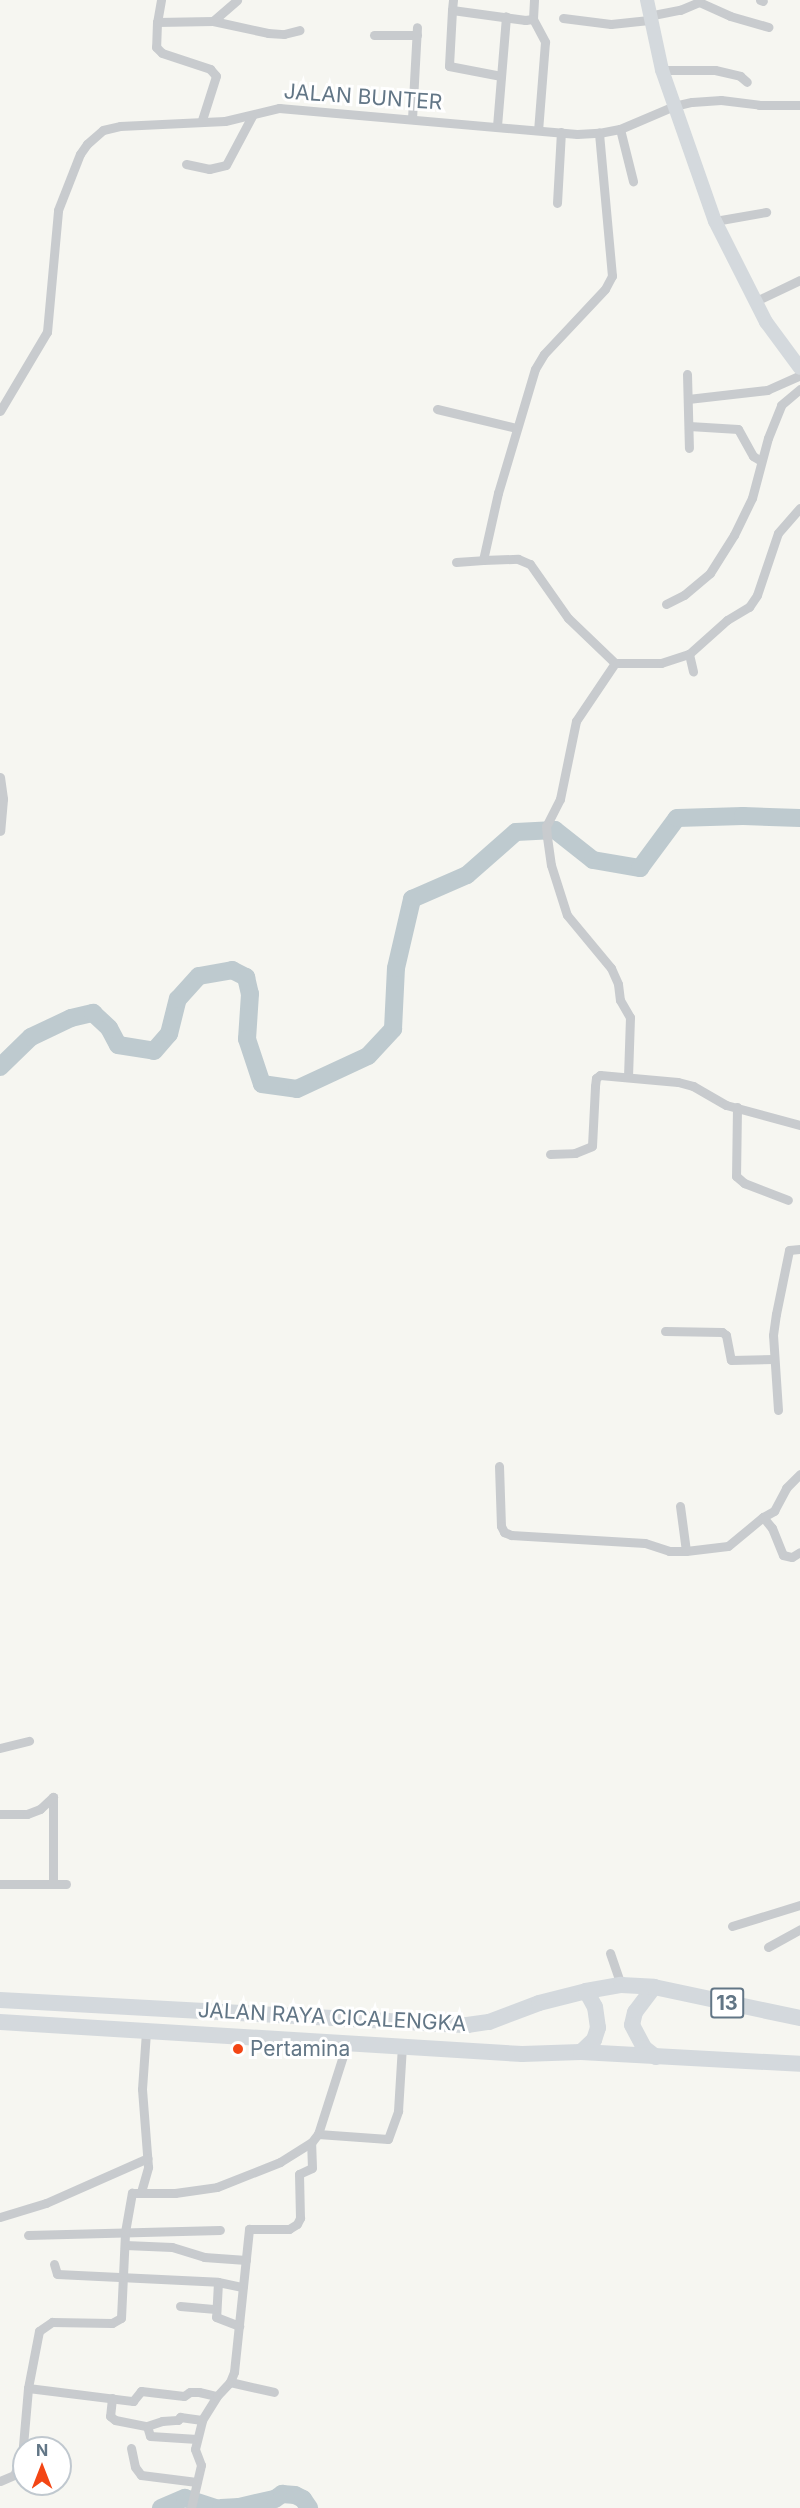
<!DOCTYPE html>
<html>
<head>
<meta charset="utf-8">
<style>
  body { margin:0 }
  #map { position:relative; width:800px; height:2508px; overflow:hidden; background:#f6f6f1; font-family:Inter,sans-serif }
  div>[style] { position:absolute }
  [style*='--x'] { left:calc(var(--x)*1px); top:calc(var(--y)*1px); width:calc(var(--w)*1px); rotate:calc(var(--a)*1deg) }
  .river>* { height:18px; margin:-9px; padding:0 9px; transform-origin:9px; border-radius:9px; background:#becacf }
  .street>* { height:9px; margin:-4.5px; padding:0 4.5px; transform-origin:4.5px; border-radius:4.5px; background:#c8cbce }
  .secondary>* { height:14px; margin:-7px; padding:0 7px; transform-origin:7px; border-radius:7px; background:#d4d9dd }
  .highway>* { height:16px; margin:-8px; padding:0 8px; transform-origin:8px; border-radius:8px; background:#d4d9dd }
  .dots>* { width:16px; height:16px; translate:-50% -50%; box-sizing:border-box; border:3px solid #fff; border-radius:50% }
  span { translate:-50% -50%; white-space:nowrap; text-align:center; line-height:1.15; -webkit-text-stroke:6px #fff; paint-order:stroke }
  .shield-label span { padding:2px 4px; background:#fff; border:2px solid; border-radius:4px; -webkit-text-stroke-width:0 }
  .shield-label { font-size:20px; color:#627686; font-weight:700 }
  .street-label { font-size:21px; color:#627686 }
  .poi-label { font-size:21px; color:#627686 }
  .left { translate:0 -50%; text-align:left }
  .north { position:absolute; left:12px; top:2436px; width:60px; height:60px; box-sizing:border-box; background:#fff; border:2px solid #c0c8cf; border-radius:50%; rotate:0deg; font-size:16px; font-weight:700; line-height:24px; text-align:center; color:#627686 }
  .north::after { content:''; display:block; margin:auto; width:21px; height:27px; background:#f34615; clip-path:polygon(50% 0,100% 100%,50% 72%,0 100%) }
</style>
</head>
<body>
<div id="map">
  <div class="river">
    <i style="--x:0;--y:1067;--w:43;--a:-44.1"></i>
    <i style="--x:31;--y:1037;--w:44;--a:-25.4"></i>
    <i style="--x:71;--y:1018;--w:23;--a:-13"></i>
    <i style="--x:93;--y:1013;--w:22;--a:43"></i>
    <i style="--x:109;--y:1028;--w:19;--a:62"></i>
    <i style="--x:118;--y:1045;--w:36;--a:9"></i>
    <i style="--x:154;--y:1051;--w:23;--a:-49"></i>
    <i style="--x:169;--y:1034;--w:36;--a:-76"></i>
    <i style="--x:178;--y:999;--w:31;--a:-48"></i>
    <i style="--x:199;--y:976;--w:34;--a:-10"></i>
    <i style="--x:232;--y:970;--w:16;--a:27"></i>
    <i style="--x:246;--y:977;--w:17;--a:77"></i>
    <i style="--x:250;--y:994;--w:45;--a:93.8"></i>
    <i style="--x:247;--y:1039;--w:47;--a:71.6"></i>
    <i style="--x:262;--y:1084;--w:35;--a:8"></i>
    <i style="--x:297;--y:1089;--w:78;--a:-24.9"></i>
    <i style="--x:368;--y:1056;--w:37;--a:-47"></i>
    <i style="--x:393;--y:1029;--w:61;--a:-87.2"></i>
    <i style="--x:396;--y:968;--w:71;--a:-76.9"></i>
    <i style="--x:412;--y:899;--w:60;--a:-23.6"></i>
    <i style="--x:467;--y:875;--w:65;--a:-41.3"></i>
    <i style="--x:516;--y:832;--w:39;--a:-3"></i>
    <i style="--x:555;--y:830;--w:48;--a:38.3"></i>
    <i style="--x:593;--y:860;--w:48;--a:9.7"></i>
    <i style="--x:640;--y:868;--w:62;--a:-53.5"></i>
    <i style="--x:677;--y:818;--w:66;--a:-1.7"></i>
    <i style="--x:743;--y:816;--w:57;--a:2"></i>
    <i style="--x:161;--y:2508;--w:26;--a:-23"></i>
    <i style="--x:185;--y:2498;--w:33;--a:18"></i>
    <i style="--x:221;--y:2508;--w:18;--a:-3"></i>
    <i style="--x:239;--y:2507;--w:37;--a:-13"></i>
    <i style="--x:275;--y:2499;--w:9;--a:-36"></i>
    <i style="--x:282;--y:2494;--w:13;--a:4"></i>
    <i style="--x:295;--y:2495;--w:9;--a:27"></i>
    <i style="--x:303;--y:2499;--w:11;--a:56"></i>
  </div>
  <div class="street">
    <i style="--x:161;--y:0;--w:22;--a:100"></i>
    <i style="--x:157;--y:22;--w:25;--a:92"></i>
    <i style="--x:156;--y:47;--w:8;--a:45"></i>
    <i style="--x:162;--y:53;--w:51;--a:18.4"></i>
    <i style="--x:210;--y:69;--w:9;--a:49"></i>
    <i style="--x:216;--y:76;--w:46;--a:107.7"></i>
    <i style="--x:453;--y:0;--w:10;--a:96"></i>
    <i style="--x:452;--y:10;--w:74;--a:7.8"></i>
    <i style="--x:525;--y:20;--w:8;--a:-7"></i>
    <i style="--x:533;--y:19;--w:19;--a:-87"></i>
    <i style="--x:699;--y:0;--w:2;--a:90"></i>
    <i style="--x:699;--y:2;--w:34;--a:24"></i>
    <i style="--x:730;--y:16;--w:40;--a:16"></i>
    <i style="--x:760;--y:0;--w:3;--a:18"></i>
    <i style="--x:452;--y:10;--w:56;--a:93.1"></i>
    <i style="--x:449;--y:66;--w:53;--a:10.9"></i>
    <i style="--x:648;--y:16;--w:33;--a:-11"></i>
    <i style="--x:680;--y:10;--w:21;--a:-23"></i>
    <i style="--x:563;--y:18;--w:48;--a:7.1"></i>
    <i style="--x:611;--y:24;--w:38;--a:-6"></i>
    <i style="--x:533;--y:19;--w:26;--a:62"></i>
    <i style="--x:545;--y:42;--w:88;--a:94.5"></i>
    <i style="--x:213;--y:21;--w:32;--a:-41"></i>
    <i style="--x:157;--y:22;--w:56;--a:-1"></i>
    <i style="--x:213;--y:21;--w:56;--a:12.3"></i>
    <i style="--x:268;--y:33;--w:16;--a:4"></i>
    <i style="--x:284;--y:34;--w:16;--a:-14"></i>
    <i style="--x:374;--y:35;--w:43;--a:0"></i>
    <i style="--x:662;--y:70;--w:53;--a:0"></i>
    <i style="--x:715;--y:70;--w:26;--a:13"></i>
    <i style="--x:740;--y:76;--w:9;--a:41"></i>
    <i style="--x:412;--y:119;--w:92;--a:-86.9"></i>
    <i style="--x:497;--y:126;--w:110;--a:-85.3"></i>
    <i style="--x:620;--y:129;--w:54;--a:76"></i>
    <i style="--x:186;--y:164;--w:24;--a:12"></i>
    <i style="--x:209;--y:169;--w:17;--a:-13"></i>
    <i style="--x:226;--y:165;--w:55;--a:-62"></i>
    <i style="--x:557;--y:203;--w:71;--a:-86.8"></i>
    <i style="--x:715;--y:221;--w:52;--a:-10"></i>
    <i style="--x:756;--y:301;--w:49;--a:-25.5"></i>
    <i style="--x:687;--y:374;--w:74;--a:88.5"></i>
    <i style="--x:688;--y:399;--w:80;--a:-6.5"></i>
    <i style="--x:767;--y:390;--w:36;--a:-24"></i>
    <i style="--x:437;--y:409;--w:82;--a:13.4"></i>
    <i style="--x:0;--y:411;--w:92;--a:-59.3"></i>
    <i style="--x:47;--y:332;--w:122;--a:-84.8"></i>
    <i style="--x:58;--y:210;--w:60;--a:-68.6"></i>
    <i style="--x:80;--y:154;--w:12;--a:-55"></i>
    <i style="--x:87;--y:144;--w:21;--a:-41"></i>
    <i style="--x:103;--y:130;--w:17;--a:-13"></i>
    <i style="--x:120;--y:126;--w:105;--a:-2.7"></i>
    <i style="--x:225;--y:121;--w:56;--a:-13.5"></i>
    <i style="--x:279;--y:108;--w:299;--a:5"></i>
    <i style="--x:577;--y:134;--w:22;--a:-3"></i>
    <i style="--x:599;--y:133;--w:21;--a:-11"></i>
    <i style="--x:620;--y:129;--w:59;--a:-23.1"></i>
    <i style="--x:674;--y:106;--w:18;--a:-13"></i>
    <i style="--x:692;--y:102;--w:29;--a:-4"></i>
    <i style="--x:721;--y:100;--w:38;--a:7"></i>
    <i style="--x:759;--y:105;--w:41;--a:0"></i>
    <i style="--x:689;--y:426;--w:49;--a:3.5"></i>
    <i style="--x:738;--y:429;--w:31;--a:61"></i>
    <i style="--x:753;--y:456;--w:9;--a:32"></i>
    <i style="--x:483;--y:560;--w:35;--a:-2"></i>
    <i style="--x:518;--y:559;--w:13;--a:23"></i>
    <i style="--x:530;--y:564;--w:66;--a:54.9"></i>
    <i style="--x:568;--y:618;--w:65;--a:43.8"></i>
    <i style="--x:615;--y:663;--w:46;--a:0"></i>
    <i style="--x:661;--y:663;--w:29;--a:-18"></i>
    <i style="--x:689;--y:654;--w:51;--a:-41.8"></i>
    <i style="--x:727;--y:620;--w:26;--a:-31"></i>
    <i style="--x:749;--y:607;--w:14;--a:-56"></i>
    <i style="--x:757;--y:595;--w:65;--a:-71.3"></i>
    <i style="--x:778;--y:533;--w:33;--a:-49"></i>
    <i style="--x:456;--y:562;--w:27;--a:-4"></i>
    <i style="--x:483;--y:560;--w:69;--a:-77.4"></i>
    <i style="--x:498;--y:493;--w:129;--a:-73.4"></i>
    <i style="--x:535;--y:369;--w:17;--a:-59"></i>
    <i style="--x:544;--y:354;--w:89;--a:-46.8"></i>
    <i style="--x:605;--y:289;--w:15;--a:-62"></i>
    <i style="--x:612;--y:276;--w:144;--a:-95.2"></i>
    <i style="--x:666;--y:604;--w:20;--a:-27"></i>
    <i style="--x:684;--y:595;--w:34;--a:-40"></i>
    <i style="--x:710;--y:573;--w:45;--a:-57.7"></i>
    <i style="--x:734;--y:535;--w:41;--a:-64.1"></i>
    <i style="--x:752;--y:498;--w:62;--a:-75.1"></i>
    <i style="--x:768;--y:438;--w:35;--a:-68"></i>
    <i style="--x:781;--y:405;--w:25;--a:-40"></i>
    <i style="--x:689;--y:654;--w:18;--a:77"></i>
    <i style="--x:615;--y:663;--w:70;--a:123.9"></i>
    <i style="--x:576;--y:721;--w:80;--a:101.6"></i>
    <i style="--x:560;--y:799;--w:30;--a:117"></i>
    <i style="--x:546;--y:826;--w:11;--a:85"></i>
    <i style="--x:547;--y:837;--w:28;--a:82"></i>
    <i style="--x:551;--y:865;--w:52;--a:72.3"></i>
    <i style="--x:567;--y:915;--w:69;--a:50.3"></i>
    <i style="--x:611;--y:968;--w:17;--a:66"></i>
    <i style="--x:618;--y:984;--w:16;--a:83"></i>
    <i style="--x:620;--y:1000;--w:20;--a:60"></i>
    <i style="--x:630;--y:1017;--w:59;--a:91.9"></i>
    <i style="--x:0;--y:777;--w:22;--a:82"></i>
    <i style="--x:3;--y:799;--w:32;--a:95"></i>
    <i style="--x:737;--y:1107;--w:69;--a:90.8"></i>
    <i style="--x:736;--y:1176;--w:11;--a:41"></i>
    <i style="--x:744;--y:1183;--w:47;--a:21.1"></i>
    <i style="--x:550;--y:1154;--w:25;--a:-2"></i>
    <i style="--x:575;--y:1153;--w:18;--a:-22"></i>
    <i style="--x:592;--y:1146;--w:60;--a:-87.1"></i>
    <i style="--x:595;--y:1086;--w:8;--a:-83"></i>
    <i style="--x:596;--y:1078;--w:5;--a:-37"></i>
    <i style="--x:600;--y:1075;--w:78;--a:5.1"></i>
    <i style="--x:678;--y:1082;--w:16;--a:15"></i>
    <i style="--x:693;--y:1086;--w:38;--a:30"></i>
    <i style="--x:726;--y:1105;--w:77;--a:15.1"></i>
    <i style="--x:665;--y:1331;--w:57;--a:1"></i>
    <i style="--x:722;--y:1332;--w:5;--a:37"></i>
    <i style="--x:726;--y:1335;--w:25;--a:79"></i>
    <i style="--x:731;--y:1360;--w:43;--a:-1.3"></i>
    <i style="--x:778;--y:1410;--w:75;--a:-93.8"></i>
    <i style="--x:773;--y:1335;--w:21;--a:-82"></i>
    <i style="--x:776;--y:1314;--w:65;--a:-78.5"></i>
    <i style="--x:789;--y:1250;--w:11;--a:-5"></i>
    <i style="--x:499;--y:1466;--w:60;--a:88.1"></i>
    <i style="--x:501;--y:1526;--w:7;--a:63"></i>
    <i style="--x:504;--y:1532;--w:8;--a:23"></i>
    <i style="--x:511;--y:1535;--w:134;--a:3.4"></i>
    <i style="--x:645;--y:1543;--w:25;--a:18"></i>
    <i style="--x:669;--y:1551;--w:17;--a:0"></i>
    <i style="--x:686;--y:1551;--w:42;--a:-6.8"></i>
    <i style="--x:728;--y:1546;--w:45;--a:-39.6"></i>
    <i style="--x:763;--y:1517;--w:14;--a:51"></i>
    <i style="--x:772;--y:1528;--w:29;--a:68"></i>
    <i style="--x:783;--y:1555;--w:9;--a:13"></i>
    <i style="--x:792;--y:1557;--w:9;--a:-32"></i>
    <i style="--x:680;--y:1506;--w:45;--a:82.4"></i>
    <i style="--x:763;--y:1517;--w:13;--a:-29"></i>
    <i style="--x:774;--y:1511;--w:26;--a:-62"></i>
    <i style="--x:786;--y:1488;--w:20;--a:-45"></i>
    <i style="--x:0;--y:1748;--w:30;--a:-14"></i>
    <i style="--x:53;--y:1797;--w:87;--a:90"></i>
    <i style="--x:0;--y:1814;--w:27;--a:0"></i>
    <i style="--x:27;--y:1814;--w:14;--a:-21"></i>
    <i style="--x:40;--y:1809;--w:18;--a:-43"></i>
    <i style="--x:0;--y:1884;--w:66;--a:0"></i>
    <i style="--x:732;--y:1926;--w:71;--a:-17.2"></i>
    <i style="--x:768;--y:1947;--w:37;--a:-29"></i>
    <i style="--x:610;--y:1953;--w:34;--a:71"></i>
    <i style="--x:318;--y:2134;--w:70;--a:4.1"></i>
    <i style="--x:388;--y:2139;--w:30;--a:-70"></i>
    <i style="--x:398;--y:2111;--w:65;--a:-86.5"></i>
    <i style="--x:141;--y:2192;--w:26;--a:-74"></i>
    <i style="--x:148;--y:2167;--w:78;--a:-94.4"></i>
    <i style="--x:142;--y:2089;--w:57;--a:-86"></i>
    <i style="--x:0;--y:2217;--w:48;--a:-16.9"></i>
    <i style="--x:46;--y:2203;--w:111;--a:-23.8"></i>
    <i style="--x:28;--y:2235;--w:192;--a:-1.5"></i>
    <i style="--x:125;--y:2245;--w:47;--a:2.4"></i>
    <i style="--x:172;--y:2247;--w:34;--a:17"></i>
    <i style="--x:204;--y:2257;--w:42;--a:4.1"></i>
    <i style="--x:54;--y:2264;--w:10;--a:73"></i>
    <i style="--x:57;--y:2274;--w:161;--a:2.8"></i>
    <i style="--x:218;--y:2282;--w:25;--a:12"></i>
    <i style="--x:218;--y:2282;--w:35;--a:93"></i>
    <i style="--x:216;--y:2317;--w:25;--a:21"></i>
    <i style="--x:180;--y:2306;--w:36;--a:5"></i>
    <i style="--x:230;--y:2382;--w:45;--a:12.8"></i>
    <i style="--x:28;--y:2388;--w:106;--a:7.1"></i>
    <i style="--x:133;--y:2401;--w:13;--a:-51"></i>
    <i style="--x:141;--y:2391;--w:43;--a:6.6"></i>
    <i style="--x:184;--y:2396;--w:7;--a:-34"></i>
    <i style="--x:190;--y:2392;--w:9;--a:0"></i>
    <i style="--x:199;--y:2392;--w:18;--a:13"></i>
    <i style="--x:112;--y:2398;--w:18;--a:96"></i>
    <i style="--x:110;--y:2416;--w:6;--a:39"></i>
    <i style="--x:115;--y:2420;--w:33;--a:11"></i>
    <i style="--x:147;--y:2426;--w:10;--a:73"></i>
    <i style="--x:150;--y:2436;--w:47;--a:3.7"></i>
    <i style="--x:147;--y:2426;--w:16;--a:-18"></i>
    <i style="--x:162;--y:2421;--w:16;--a:-4"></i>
    <i style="--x:178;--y:2420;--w:4;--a:-56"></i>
    <i style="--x:180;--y:2417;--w:22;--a:8"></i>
    <i style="--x:131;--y:2448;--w:19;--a:78"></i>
    <i style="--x:135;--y:2467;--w:10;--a:53"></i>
    <i style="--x:141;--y:2475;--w:56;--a:7.1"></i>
    <i style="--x:0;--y:2481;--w:15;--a:-23"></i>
    <i style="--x:14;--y:2475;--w:20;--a:-66"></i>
    <i style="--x:22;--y:2457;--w:69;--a:-85"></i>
    <i style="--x:28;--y:2388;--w:58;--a:-79.1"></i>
    <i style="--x:39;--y:2331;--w:16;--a:-35"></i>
    <i style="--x:52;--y:2322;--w:60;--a:1"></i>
    <i style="--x:112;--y:2323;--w:10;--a:-29"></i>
    <i style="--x:121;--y:2318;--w:86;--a:-87.3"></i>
    <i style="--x:125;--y:2232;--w:40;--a:-80"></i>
    <i style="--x:132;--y:2193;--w:43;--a:0"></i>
    <i style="--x:175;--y:2193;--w:42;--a:-8.1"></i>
    <i style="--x:217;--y:2187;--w:68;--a:-21.6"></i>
    <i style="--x:280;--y:2162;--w:36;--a:-32"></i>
    <i style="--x:311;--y:2143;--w:11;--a:-52"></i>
    <i style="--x:318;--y:2134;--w:96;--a:-72.3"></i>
    <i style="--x:191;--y:2508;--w:44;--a:-76.9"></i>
    <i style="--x:201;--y:2465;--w:17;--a:-111"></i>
    <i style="--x:195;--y:2449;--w:30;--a:-76"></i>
    <i style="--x:202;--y:2420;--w:28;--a:-58"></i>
    <i style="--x:217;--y:2396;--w:19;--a:-47"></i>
    <i style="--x:230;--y:2382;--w:11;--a:-68"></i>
    <i style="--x:234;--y:2372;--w:144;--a:-84"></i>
    <i style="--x:249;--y:2229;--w:40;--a:0"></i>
    <i style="--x:289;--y:2229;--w:9;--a:-32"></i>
    <i style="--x:297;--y:2224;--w:7;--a:-63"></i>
    <i style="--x:300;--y:2218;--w:44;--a:-91.3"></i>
    <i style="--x:299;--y:2174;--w:14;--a:-25"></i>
    <i style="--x:312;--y:2168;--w:25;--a:-92"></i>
  </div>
  <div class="secondary">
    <i style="--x:647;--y:0;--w:72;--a:77.9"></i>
    <i style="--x:662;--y:70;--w:160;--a:70.7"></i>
    <i style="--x:715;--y:221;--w:113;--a:63.2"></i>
    <i style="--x:766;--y:322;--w:57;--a:53.5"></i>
  </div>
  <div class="highway">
    <i style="--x:654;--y:1987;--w:31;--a:127"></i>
    <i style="--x:635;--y:2012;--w:13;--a:103"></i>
    <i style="--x:632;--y:2025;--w:26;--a:62"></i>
    <i style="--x:644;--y:2048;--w:15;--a:37"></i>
    <i style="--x:0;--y:2000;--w:468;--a:3.1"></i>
    <i style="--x:467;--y:2025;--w:22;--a:-8"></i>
    <i style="--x:489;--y:2022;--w:53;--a:-20.8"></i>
    <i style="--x:539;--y:2003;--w:49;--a:-14.3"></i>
    <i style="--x:586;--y:1991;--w:36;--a:-10"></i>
    <i style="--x:621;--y:1985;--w:33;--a:3"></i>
    <i style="--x:654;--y:1987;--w:149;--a:12"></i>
    <i style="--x:0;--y:2022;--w:523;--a:3.51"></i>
    <i style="--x:522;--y:2054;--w:59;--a:-1.9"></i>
    <i style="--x:581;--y:2052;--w:219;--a:3.1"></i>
    <i style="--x:581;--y:2052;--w:18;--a:-43"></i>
    <i style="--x:594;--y:2040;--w:13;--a:-72"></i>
    <i style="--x:598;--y:2028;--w:21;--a:-98"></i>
    <i style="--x:595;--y:2007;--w:18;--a:-119"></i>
  </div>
  <div class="dots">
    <i style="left:238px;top:2049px;background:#f34615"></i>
  </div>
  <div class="shield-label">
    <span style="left:727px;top:2003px">13</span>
  </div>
  <div class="street-label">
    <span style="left:363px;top:97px;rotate:4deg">JALAN BUNTER</span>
    <span style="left:332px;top:2017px;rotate:3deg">JALAN RAYA CICALENGKA</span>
  </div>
  <div class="poi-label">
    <span class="left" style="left:250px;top:2049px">Pertamina</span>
  </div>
  <div class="north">N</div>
</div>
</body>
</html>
